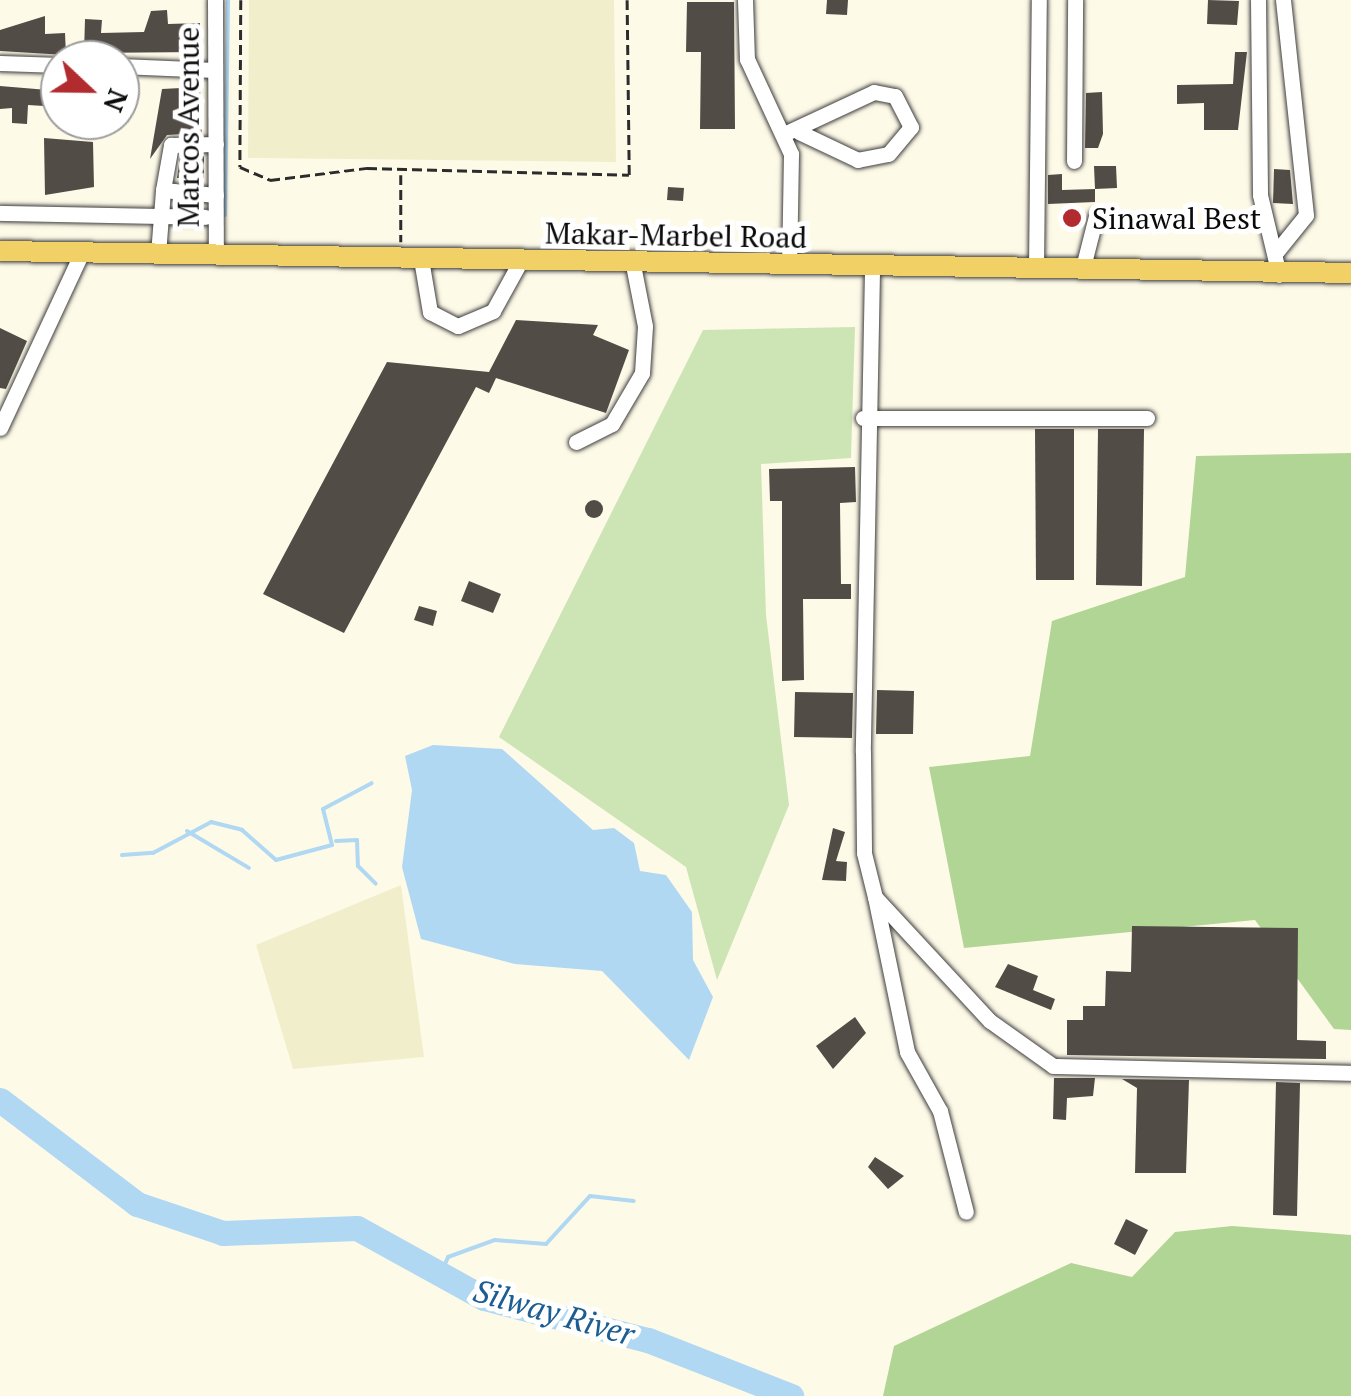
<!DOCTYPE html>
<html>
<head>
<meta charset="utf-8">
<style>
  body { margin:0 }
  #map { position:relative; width:1351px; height:1396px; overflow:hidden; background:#fefae8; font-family:"PT Serif",serif }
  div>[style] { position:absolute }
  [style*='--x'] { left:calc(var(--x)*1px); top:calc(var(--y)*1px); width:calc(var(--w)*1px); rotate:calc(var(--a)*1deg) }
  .farmland>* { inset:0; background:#f1efcb }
  .green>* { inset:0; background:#cde5b5 }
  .forest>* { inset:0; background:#b1d595 }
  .water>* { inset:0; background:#b0d8f2 }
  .stream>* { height:4px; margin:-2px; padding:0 2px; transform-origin:2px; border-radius:2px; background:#b0d8f2 }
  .river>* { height:25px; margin:-12.5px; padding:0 12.5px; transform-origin:12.5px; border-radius:12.5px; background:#b0d8f2 }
  .building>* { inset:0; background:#524c47 }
  .round { border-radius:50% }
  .path>* { height:2.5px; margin-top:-1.25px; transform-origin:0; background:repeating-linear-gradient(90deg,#2c2c2c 0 10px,transparent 0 15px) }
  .roads { filter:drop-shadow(0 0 2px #3d3d3d) drop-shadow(0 0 2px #3d3d3d) }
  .minor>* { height:15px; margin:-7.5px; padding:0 7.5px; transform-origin:7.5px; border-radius:7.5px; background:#fff }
  .major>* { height:20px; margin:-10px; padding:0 10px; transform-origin:10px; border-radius:10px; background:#f1d165 }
  .dots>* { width:28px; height:28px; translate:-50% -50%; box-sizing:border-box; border:5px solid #fff; border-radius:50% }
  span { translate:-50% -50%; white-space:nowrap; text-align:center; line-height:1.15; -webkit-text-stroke:10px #fff; paint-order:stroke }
  .street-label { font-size:30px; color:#0a0a0a }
  .poi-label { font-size:30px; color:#0a0a0a }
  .left { translate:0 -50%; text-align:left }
  .water-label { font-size:32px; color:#1c5d93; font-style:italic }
  .north { position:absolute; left:40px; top:40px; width:100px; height:100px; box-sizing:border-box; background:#fff; border:2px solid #9d9d9d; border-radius:50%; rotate:112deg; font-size:28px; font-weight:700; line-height:40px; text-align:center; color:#0a0a0a }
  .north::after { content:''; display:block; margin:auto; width:35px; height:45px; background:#b12b2f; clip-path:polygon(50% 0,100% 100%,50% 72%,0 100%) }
</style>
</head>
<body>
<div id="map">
  <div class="farmland">
    <i style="clip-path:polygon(249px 0,614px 0,616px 162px,248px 158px)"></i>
    <i style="clip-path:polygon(401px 885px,424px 1057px,293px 1069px,256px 945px)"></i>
  </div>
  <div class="green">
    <i style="clip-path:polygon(855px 327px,851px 458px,761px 464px,766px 615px,789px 805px,717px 980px,686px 867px,499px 737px,703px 330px)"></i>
  </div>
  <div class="forest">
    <i style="clip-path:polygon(1351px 453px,1351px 1030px,1334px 1029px,1255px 920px,964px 948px,929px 767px,1030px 756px,1052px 621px,1185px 577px,1196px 456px)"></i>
    <i style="clip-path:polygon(1232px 1226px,1351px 1235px,1351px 1396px,883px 1396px,894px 1346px,1071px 1263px,1132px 1277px,1175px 1232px)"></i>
  </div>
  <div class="water">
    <i style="clip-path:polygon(433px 745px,502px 749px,593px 830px,614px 828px,634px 843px,640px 871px,666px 875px,692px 912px,693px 960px,713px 997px,689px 1060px,602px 971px,515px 964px,421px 939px,402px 867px,412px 790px,405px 756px)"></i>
  </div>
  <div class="stream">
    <i style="--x:225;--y:215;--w:215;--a:-89.2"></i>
    <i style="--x:187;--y:831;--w:72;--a:30.8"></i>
    <i style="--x:336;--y:841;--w:21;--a:-3"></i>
    <i style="--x:357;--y:840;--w:26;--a:88"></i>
    <i style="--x:358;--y:866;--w:25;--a:45"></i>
    <i style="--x:122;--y:855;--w:31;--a:-4"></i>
    <i style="--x:153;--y:853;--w:66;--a:-28.1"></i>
    <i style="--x:211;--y:822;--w:32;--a:14"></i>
    <i style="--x:242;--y:830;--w:45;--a:41.4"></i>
    <i style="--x:276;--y:860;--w:58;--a:-15"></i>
    <i style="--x:332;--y:845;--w:37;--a:-104"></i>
    <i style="--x:323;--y:809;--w:55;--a:-28"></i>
    <i style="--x:437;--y:1282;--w:27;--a:-66"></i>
    <i style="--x:448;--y:1257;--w:50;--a:-19.9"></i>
    <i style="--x:495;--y:1240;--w:51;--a:4.5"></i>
    <i style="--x:546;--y:1244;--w:65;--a:-47.5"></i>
    <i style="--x:590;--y:1196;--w:44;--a:6.5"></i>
  </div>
  <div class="river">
    <i style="--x:0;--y:1100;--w:172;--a:37.2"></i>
    <i style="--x:137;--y:1204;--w:91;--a:18.6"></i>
    <i style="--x:223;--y:1233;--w:134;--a:-2.1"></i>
    <i style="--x:357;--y:1228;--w:145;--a:28.9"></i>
    <i style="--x:484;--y:1298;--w:169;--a:14.4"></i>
    <i style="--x:648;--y:1340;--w:154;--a:21.4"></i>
  </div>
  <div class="building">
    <i style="clip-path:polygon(827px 0,848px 0,847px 15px,826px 14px)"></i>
    <i style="clip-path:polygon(1208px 0,1239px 1px,1237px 25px,1207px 24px)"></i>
    <i style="clip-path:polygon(687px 2px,734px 2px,735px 129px,700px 129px,701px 52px,686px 52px)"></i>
    <i style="clip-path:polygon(167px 10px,168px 24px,200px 23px,200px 52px,84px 53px,85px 19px,102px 20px,101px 33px,144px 32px,151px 11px)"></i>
    <i style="clip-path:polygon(45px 16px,45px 34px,65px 33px,66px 55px,0 51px,0 30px)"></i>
    <i style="clip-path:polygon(1235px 52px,1247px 52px,1238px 130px,1204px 130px,1204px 103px,1177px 104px,1177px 85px,1233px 84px)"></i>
    <i style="clip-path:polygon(0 86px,60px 91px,60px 107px,28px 105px,27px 124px,12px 123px,12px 108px,0 109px)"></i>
    <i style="clip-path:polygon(200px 87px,202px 133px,167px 135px,150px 159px,162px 89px)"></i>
    <i style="clip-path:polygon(1102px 92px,1103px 134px,1098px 148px,1085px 148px,1086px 93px)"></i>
    <i style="clip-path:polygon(44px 138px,93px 142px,94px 187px,45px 195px)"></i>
    <i style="clip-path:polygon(180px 156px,204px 156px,204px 178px,177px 178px)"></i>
    <i style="clip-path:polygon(1094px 166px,1116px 166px,1117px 188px,1095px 189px)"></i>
    <i style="clip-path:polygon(1274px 169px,1290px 170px,1293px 204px,1273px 203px)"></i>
    <i style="clip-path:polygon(1062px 174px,1062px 190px,1095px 189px,1095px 202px,1048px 204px,1048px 175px)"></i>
    <i style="clip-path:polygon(668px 187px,684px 188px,683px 201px,667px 200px)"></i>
    <i style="clip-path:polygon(516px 320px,598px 325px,593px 335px,629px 350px,606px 413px,496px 378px,489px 393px,476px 387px,344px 633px,263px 594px,387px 362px,489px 372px)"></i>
    <i style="clip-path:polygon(0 328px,27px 341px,6px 389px,0 388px)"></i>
    <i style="clip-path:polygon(1035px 429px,1074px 429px,1074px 580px,1036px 580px)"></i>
    <i style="clip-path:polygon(1098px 429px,1144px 429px,1142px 586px,1096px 585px)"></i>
    <i style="clip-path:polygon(855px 467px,856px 502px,840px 503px,841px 584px,851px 584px,851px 599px,803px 599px,804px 680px,782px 681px,782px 501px,770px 501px,769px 469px)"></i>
    <i class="round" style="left:585px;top:500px;width:18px;height:18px"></i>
    <i style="clip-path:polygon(469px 581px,501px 594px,493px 613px,461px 601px)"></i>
    <i style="clip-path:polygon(419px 606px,437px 611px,433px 626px,414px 620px)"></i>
    <i style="clip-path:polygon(877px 690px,914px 691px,913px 734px,876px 734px)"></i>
    <i style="clip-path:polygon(795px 692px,853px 693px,852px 738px,794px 737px)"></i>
    <i style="clip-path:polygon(833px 828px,845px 832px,836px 861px,847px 862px,846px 881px,822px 880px)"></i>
    <i style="clip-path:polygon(1132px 926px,1298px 928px,1297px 1040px,1326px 1041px,1326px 1059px,1067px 1055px,1067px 1020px,1083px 1020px,1083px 1006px,1105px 1006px,1106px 971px,1131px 972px)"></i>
    <i style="clip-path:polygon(1008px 964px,1038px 976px,1033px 990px,1055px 999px,1051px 1010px,995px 987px)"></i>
    <i style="clip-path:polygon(855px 1017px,866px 1033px,833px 1069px,816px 1046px)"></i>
    <i style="clip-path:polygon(1054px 1078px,1095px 1078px,1093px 1096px,1067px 1098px,1066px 1120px,1053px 1119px)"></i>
    <i style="clip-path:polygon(1122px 1079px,1189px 1080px,1186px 1173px,1135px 1173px,1137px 1088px)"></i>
    <i style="clip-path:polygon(1276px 1082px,1300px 1083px,1297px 1216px,1273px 1215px)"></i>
    <i style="clip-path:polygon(875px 1157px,904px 1176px,888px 1189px,868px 1167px)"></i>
    <i style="clip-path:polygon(1126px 1219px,1148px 1230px,1135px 1255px,1114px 1244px)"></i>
  </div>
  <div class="path">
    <i style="--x:241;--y:0;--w:167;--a:90.3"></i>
    <i style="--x:240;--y:167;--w:33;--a:23"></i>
    <i style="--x:270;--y:180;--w:98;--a:-7.1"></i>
    <i style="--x:367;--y:168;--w:262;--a:1.5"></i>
    <i style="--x:629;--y:175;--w:175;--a:-90.7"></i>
    <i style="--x:401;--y:175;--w:67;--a:90"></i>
  </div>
  <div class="roads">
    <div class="minor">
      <i style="--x:215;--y:0;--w:254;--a:89.8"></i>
      <i style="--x:745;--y:0;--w:59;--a:88.1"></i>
      <i style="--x:747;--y:59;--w:105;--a:65.1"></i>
      <i style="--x:791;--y:154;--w:111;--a:91"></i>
      <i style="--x:1258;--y:0;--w:195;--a:89.4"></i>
      <i style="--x:1260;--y:195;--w:82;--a:76.6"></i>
      <i style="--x:0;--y:63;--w:60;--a:1.9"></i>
      <i style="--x:120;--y:66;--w:95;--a:2.4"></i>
      <i style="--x:786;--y:133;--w:97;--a:-25"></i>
      <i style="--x:874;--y:92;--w:21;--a:11"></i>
      <i style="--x:895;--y:96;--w:35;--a:63"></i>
      <i style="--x:911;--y:127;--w:35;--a:130"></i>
      <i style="--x:888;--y:154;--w:31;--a:169"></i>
      <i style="--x:858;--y:160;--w:65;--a:-154.6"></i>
      <i style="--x:1074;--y:161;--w:161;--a:-89.6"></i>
      <i style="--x:216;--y:195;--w:53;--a:-174.6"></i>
      <i style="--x:163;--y:190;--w:46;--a:-79.9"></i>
      <i style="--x:171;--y:145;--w:45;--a:-1.3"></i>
      <i style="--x:0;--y:213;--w:205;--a:1.1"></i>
      <i style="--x:1277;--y:251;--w:46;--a:-51.1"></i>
      <i style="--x:1306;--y:215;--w:216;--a:-96.1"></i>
      <i style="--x:158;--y:254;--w:64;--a:-85.5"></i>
      <i style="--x:421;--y:259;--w:54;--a:80.4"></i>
      <i style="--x:430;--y:312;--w:31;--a:27"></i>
      <i style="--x:458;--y:326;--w:38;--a:-23"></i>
      <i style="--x:493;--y:311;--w:56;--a:-61.1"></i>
      <i style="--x:1036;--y:269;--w:269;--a:-89.4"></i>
      <i style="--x:872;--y:271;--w:481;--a:91.1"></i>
      <i style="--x:863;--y:752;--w:101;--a:89.4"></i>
      <i style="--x:864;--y:853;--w:45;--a:76"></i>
      <i style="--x:875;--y:897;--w:169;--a:47.2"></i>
      <i style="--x:990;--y:1021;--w:77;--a:35.5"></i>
      <i style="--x:1053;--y:1066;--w:298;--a:1.3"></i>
      <i style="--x:1082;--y:271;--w:57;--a:-75.7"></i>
      <i style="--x:863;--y:418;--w:284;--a:0"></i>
      <i style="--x:0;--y:428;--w:192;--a:-65"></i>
      <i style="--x:576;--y:442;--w:40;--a:-26.6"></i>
      <i style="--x:612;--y:424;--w:59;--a:-59.5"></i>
      <i style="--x:642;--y:373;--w:47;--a:-86.3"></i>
      <i style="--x:645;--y:326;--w:67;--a:-101.1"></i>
      <i style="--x:875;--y:897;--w:158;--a:78.3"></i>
      <i style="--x:907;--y:1052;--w:68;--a:60.8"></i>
      <i style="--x:940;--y:1111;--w:104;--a:75.6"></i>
    </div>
    <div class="major">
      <i style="--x:0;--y:251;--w:1351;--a:0.93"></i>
    </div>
  </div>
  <div class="dots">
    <i style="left:1072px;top:218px;background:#b12b2f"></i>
  </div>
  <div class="street-label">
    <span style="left:188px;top:127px;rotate:-90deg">Marcos Avenue</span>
    <span style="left:676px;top:235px;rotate:1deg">Makar-Marbel Road</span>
  </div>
  <div class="poi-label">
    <span class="left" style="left:1092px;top:218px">Sinawal Best</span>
  </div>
  <div class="water-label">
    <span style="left:554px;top:1312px;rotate:16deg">Silway River</span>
  </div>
  <div class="north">N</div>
</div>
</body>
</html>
